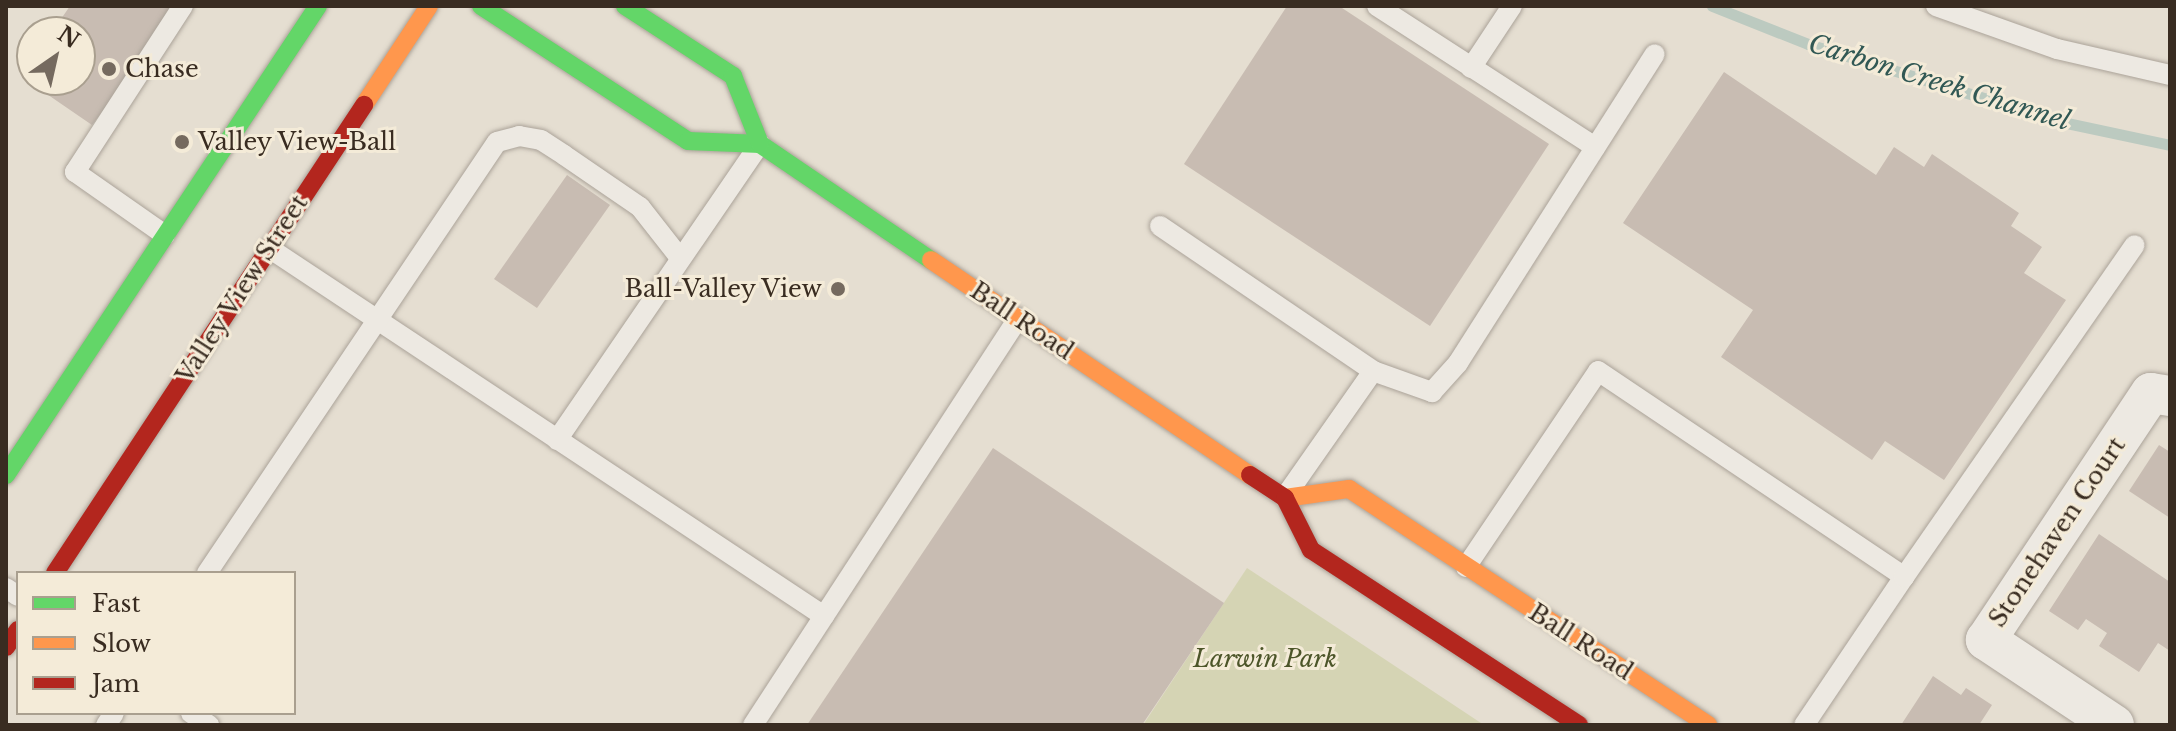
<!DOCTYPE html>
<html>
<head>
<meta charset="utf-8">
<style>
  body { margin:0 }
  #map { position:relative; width:2176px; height:731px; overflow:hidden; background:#e5ded1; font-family:"Libre Baskerville",serif }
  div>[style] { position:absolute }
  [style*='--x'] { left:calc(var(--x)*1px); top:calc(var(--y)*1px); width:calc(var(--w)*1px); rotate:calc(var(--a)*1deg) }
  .green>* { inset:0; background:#d5d4b4 }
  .stream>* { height:11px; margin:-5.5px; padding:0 5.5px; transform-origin:5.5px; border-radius:5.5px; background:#bccac0 }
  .building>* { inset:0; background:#c8bcb2 }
  .roads { filter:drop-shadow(0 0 2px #aba399) drop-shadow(0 0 2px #aba399) }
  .lane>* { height:20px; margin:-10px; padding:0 10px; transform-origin:10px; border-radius:10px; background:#ede9e2 }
  .street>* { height:40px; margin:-20px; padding:0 20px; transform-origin:20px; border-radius:20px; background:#ede9e2 }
  .fast>* { height:18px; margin:-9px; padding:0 9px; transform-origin:9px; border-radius:9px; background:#63d668 }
  .slow>* { height:18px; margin:-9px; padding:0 9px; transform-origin:9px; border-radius:9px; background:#ff974d }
  .jam>* { height:18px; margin:-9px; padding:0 9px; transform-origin:9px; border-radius:9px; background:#b3261e }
  .dots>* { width:22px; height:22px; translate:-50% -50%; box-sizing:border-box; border:4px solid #f4ebd8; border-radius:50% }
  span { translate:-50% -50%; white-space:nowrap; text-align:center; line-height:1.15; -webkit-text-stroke:6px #f4ebd8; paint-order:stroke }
  .poi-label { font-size:24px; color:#392c21 }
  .left { translate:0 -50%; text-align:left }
  .right { translate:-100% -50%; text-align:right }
  .street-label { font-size:24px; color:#392c21 }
  .park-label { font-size:24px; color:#4c5529; font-style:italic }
  .water-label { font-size:26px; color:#315854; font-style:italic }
  .frame { position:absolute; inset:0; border:8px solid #392c21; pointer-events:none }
  .legend { position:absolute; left:16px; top:571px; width:280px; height:144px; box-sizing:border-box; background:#f4ebd8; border:2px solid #a99f8f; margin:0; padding:10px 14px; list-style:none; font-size:24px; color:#392c21 }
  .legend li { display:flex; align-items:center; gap:16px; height:40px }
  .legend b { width:40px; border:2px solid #a99f8f }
  .north { position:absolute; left:16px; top:16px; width:80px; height:80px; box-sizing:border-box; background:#f4ebd8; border:2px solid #a99f8f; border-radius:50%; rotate:34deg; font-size:22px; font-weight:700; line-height:32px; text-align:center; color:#392c21 }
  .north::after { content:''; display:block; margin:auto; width:28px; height:36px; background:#756a5f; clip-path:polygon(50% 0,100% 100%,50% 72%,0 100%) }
</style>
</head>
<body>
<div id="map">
  <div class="green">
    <i style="clip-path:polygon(1247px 568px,1484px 725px,1143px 725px)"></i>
  </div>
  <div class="stream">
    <i style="--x:1712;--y:6;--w:103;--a:21.6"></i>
    <i style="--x:1808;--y:44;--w:266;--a:17.1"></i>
    <i style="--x:2062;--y:122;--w:110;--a:12"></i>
  </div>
  <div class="building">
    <i style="clip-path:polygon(70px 6px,172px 6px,161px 22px,168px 27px,92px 125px,22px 77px,32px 62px,32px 80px,80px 80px,80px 32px,52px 32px)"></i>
    <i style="clip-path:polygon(1287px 6px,1339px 6px,1549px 144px,1430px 326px,1184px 164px)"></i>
    <i style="clip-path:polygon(1724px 72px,1876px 175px,1894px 147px,1924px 167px,1932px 154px,2019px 213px,2011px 226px,2042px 247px,2024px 273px,2066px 300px,1944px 480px,1885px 441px,1872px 460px,1721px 357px,1753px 310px,1623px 223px)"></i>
    <i style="clip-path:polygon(567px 175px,610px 205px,537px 308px,494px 279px)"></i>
    <i style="clip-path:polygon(2159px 445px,2170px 452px,2170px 518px,2129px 491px)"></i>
    <i style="clip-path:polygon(993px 448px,1224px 603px,1142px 725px,807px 725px)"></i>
    <i style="clip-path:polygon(2099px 534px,2170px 582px,2170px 651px,2158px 643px,2139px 672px,2099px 646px,2107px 633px,2086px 619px,2078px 630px,2049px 611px)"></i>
    <i style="clip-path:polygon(1933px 676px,1961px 695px,1966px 688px,1992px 705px,1979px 725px,1901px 725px)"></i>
  </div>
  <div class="roads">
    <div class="lane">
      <i style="--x:1377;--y:6;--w:260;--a:32.9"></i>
      <i style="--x:1936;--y:6;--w:128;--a:19.6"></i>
      <i style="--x:2057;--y:49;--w:116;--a:13"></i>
      <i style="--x:1471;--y:68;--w:74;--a:-56.5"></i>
      <i style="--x:1160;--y:226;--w:258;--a:34.2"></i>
      <i style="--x:165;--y:235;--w:110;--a:-145"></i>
      <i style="--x:75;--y:172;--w:198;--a:-57"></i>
      <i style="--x:269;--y:248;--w:666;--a:33.55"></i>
      <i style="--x:557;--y:440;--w:359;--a:-55.6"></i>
      <i style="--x:1287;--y:494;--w:150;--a:-55"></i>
      <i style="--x:1373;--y:371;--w:63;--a:19.6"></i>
      <i style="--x:1432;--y:392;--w:39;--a:-48"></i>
      <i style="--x:1458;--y:363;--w:366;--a:-57.5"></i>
      <i style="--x:1466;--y:567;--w:236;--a:-56"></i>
      <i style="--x:1598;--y:371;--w:369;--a:33.9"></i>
      <i style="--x:1904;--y:577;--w:179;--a:124"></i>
      <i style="--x:207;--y:573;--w:519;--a:-56.07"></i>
      <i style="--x:497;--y:142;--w:23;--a:-15"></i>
      <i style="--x:519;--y:136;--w:22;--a:10"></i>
      <i style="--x:541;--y:140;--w:27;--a:33"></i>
      <i style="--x:564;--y:155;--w:92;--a:34.4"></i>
      <i style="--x:640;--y:207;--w:65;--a:51.9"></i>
      <i style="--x:1904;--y:577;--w:404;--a:-55.2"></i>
      <i style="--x:6;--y:588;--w:14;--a:34"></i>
      <i style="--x:191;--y:713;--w:22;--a:34"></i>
      <i style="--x:106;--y:725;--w:14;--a:-56"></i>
      <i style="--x:753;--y:725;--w:486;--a:-56.9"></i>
    </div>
    <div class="street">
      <i style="--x:2114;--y:725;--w:154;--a:-146.4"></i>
      <i style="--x:1986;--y:640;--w:297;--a:-56.3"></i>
      <i style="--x:2151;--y:393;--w:19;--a:9"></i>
    </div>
    <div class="fast">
      <i style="--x:481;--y:6;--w:247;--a:33.1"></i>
      <i style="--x:688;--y:141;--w:72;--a:2.4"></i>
      <i style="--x:760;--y:144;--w:207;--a:34.2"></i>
      <i style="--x:625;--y:6;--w:129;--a:32.9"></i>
      <i style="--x:733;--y:76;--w:73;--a:68.3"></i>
      <i style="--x:6;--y:475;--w:563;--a:-56.37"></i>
    </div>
    <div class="slow">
      <i style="--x:364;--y:105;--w:118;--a:-56.7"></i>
      <i style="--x:931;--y:260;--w:385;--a:34"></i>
      <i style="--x:1285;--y:498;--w:65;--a:-8"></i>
      <i style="--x:1349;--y:489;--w:430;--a:33.3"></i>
    </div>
    <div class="jam">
      <i style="--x:1250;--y:475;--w:42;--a:33.3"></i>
      <i style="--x:1285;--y:498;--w:58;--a:63.4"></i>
      <i style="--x:1311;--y:550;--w:320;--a:33.1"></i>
      <i style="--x:55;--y:573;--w:561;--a:-56.56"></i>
      <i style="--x:6;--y:647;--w:21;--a:-55"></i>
    </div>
  </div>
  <div class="dots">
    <i style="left:109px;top:69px;background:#756a5f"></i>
    <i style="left:182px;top:142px;background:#756a5f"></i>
    <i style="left:838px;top:289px;background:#756a5f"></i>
  </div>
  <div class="poi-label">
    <span class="left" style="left:125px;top:69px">Chase</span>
    <span class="left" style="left:198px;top:142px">Valley View-Ball</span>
    <span class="right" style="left:822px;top:289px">Ball-Valley View</span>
  </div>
  <div class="street-label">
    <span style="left:242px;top:289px;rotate:-57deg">Valley View Street</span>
    <span style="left:1022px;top:321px;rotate:34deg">Ball Road</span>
    <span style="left:2057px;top:532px;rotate:-56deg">Stonehaven Court</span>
    <span style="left:1581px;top:642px;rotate:33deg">Ball Road</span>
  </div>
  <div class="park-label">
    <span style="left:1265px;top:659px">Larwin Park</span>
  </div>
  <div class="water-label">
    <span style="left:1939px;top:83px;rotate:17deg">Carbon Creek Channel</span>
  </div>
  <div class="frame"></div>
  <ul class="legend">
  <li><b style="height:10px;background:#63d668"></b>Fast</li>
  <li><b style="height:10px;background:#ff974d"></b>Slow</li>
  <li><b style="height:10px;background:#b3261e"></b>Jam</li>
  </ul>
  <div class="north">N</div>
</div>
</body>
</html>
